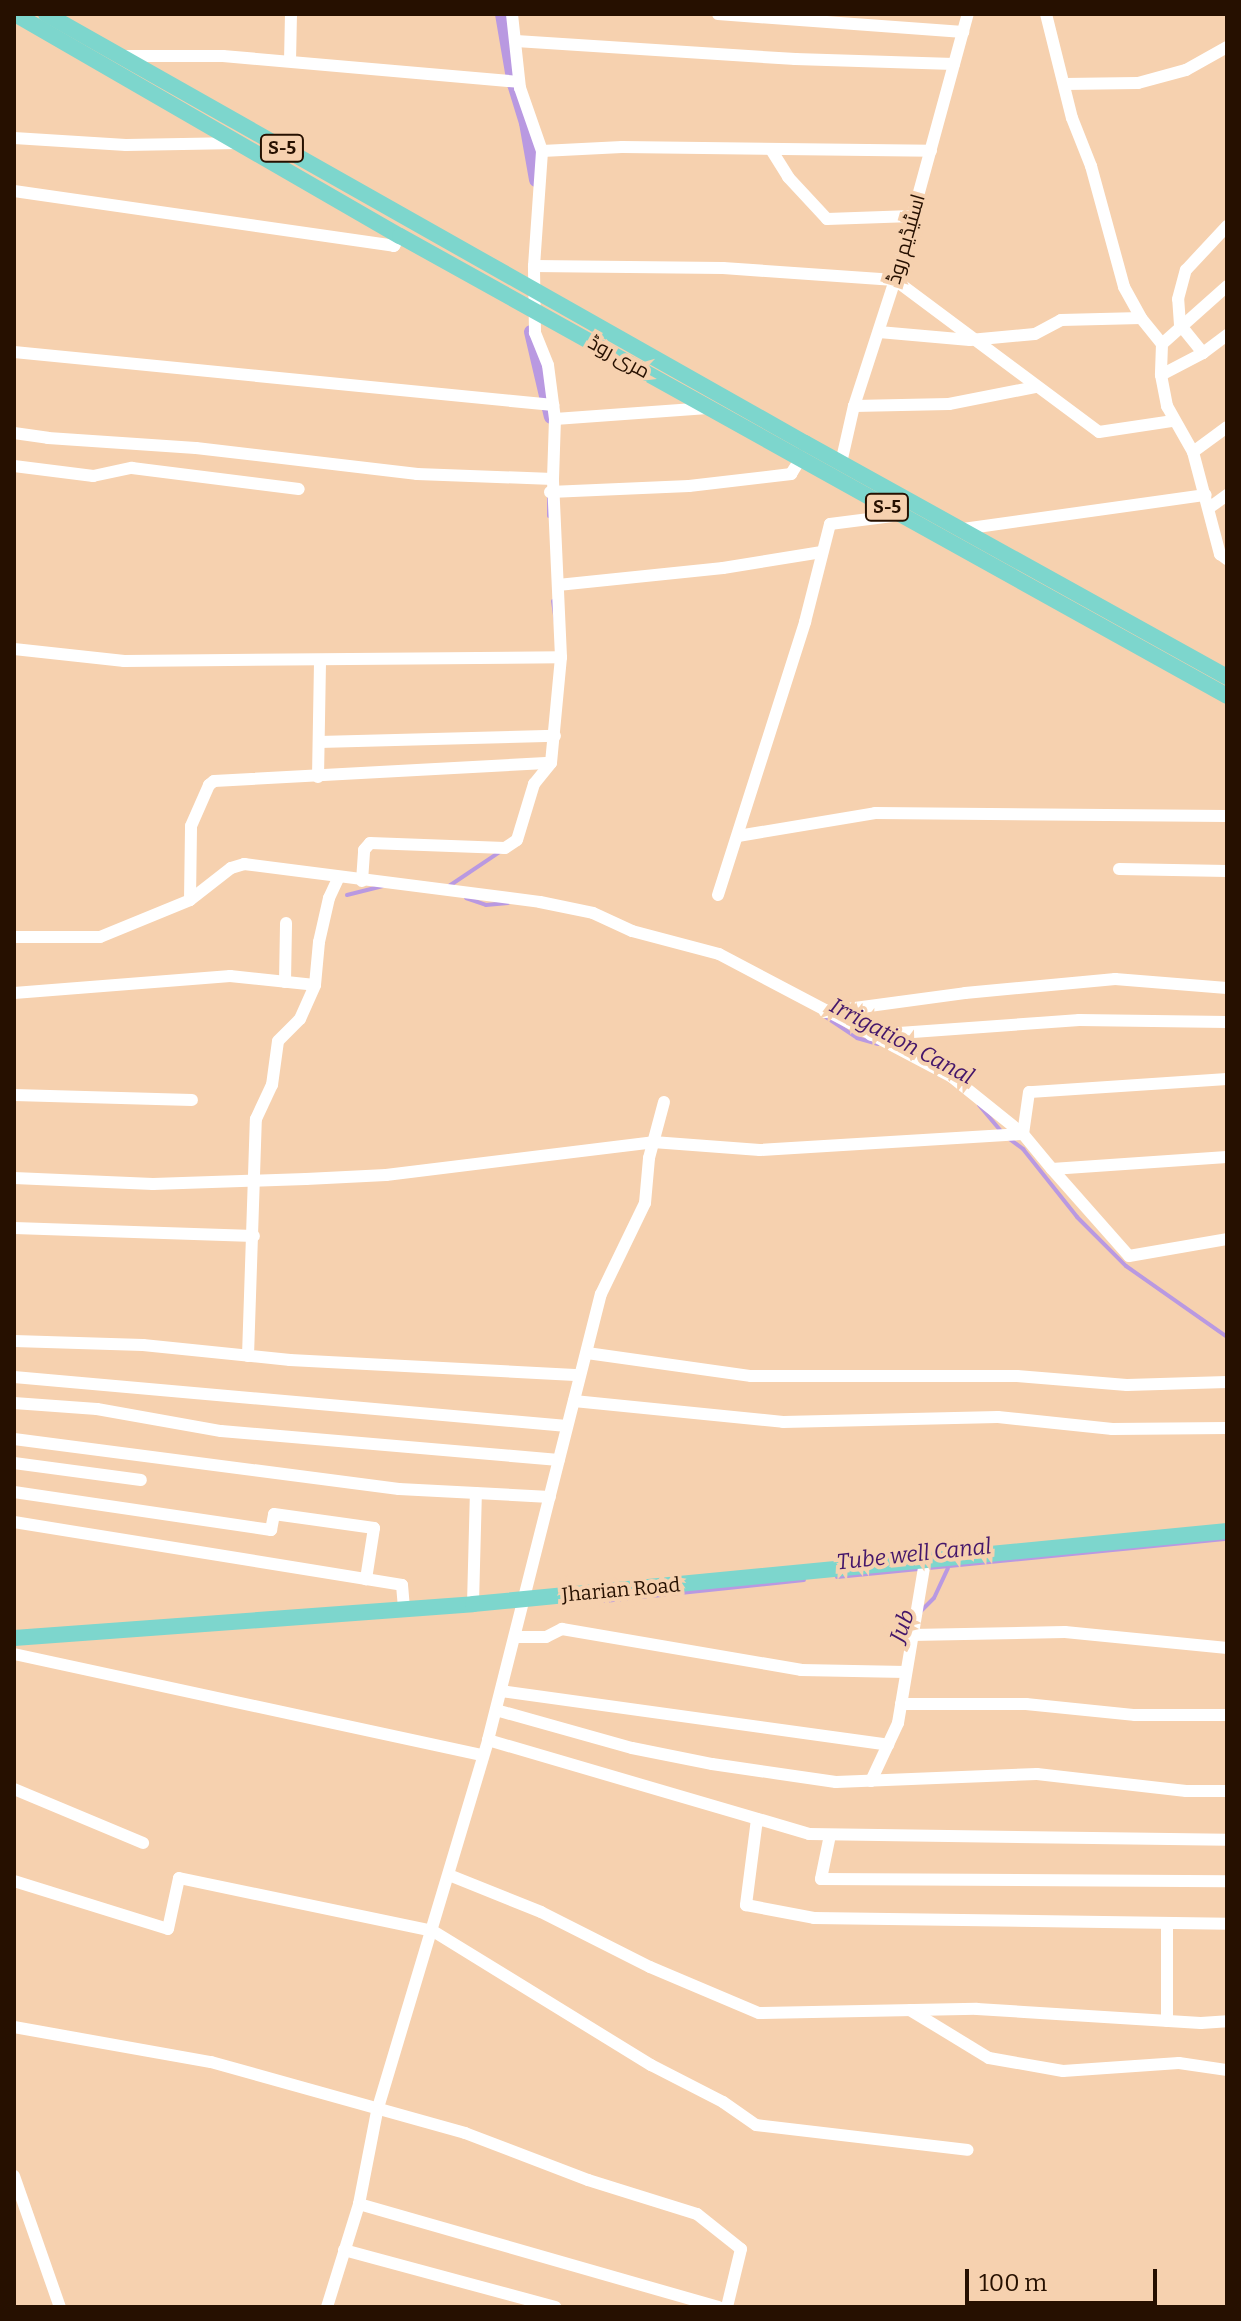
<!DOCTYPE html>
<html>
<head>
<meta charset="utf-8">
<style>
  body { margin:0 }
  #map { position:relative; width:1241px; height:2321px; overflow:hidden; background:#f6d1af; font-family:Bitter,Cairo,serif }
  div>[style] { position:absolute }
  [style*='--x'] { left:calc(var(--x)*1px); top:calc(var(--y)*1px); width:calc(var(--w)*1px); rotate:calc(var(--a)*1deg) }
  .stream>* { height:4px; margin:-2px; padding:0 2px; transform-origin:2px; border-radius:2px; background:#b999e1 }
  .canal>* { height:14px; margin:-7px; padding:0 7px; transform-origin:7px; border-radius:7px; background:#b999e1 }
  .minor>* { height:12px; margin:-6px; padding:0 6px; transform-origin:6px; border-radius:6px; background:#fff }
  .major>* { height:16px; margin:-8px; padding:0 8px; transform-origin:8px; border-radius:8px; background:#7dd6cd }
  span { translate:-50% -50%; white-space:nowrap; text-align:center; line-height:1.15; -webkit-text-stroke:8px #f6d1af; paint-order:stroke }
  .shield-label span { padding:2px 6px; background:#f6d1af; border:2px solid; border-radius:6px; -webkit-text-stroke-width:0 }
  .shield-label { font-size:18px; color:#261000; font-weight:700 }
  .street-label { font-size:20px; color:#261000 }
  .water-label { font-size:22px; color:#44166a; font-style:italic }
  .frame { position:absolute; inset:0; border:16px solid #261000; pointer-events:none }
  .scale { position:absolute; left:965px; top:2269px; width:192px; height:36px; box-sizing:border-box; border:4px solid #261000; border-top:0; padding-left:10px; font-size:24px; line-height:28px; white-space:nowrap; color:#261000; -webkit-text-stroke:6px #f6d1af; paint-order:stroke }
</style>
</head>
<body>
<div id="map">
  <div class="stream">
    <i style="--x:549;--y:516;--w:18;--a:-90"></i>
    <i style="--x:553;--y:601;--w:22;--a:82"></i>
    <i style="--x:449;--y:886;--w:63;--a:-33.9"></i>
    <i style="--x:347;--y:895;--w:37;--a:-14"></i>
    <i style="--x:466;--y:898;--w:21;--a:19"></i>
    <i style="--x:486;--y:905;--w:22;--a:-5"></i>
    <i style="--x:826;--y:1017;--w:37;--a:34"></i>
    <i style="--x:857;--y:1038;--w:22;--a:16"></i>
    <i style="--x:979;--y:1105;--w:35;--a:50"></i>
    <i style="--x:1008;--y:1138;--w:19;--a:36"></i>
    <i style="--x:1023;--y:1149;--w:87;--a:51.5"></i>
    <i style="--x:1077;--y:1217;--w:69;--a:45"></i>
    <i style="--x:1126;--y:1266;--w:123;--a:35.1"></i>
    <i style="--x:837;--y:1577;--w:392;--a:-5.6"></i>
    <i style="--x:604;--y:1601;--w:201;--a:-6"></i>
    <i style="--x:921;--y:1611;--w:18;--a:-45"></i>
    <i style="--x:934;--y:1598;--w:33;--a:-65"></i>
  </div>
  <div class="canal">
    <i style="--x:502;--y:14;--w:71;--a:80.3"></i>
    <i style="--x:514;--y:84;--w:41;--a:72.9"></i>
    <i style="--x:526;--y:123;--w:58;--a:80"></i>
    <i style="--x:531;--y:332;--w:87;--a:76.8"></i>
  </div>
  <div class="minor">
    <i style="--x:718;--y:14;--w:246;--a:4.2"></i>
    <i style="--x:1046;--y:14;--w:107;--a:76"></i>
    <i style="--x:1072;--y:118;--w:52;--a:68.4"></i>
    <i style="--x:1091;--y:166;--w:125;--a:74.7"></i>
    <i style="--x:1124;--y:287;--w:35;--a:61"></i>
    <i style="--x:1141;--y:318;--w:33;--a:51"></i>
    <i style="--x:1162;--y:344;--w:31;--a:92"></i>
    <i style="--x:1161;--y:375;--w:32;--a:79"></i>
    <i style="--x:1167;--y:406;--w:53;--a:60.5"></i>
    <i style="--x:1193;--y:452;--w:106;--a:75.2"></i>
    <i style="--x:1220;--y:554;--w:9;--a:36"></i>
    <i style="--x:516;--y:41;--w:280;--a:3.7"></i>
    <i style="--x:795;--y:59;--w:159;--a:1.8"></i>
    <i style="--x:119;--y:56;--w:104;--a:0"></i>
    <i style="--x:223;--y:56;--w:297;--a:5"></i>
    <i style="--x:290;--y:61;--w:47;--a:-88.8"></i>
    <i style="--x:1064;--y:84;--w:74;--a:-0.8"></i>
    <i style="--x:1138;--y:83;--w:50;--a:-15.2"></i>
    <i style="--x:1186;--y:70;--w:47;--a:-29.3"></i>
    <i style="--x:14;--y:138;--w:112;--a:3.6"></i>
    <i style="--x:126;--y:145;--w:113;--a:-1"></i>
    <i style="--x:542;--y:151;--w:80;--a:-2.9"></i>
    <i style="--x:622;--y:147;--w:309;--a:0.7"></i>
    <i style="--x:772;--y:151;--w:31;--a:58"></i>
    <i style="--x:788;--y:177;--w:57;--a:47.1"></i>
    <i style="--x:827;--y:219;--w:85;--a:-2"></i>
    <i style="--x:14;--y:191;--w:384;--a:8.2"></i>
    <i style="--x:394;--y:246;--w:12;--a:-59"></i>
    <i style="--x:534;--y:266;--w:189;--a:0.6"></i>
    <i style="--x:723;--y:268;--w:172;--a:4"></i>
    <i style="--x:895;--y:280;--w:254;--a:36.7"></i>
    <i style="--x:1099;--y:432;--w:75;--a:-8.5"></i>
    <i style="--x:879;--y:332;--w:91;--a:5"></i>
    <i style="--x:970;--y:340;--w:65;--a:-5.3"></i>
    <i style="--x:1035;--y:334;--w:30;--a:-28"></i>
    <i style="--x:1061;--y:320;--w:80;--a:-1.4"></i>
    <i style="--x:1162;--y:344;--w:87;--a:-41.7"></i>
    <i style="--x:14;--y:352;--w:542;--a:5.62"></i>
    <i style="--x:1203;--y:353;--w:36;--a:-129"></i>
    <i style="--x:1180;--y:325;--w:26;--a:-94"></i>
    <i style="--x:1178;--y:299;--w:30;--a:-75"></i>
    <i style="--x:1186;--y:270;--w:60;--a:-47"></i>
    <i style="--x:1161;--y:375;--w:47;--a:-27.6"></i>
    <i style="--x:1203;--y:353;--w:30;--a:-37"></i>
    <i style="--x:854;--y:406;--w:95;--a:-1.2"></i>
    <i style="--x:949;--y:404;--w:89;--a:-11.1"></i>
    <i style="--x:555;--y:419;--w:153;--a:-4.1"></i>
    <i style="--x:14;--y:433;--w:34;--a:8"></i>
    <i style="--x:48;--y:438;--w:148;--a:3.9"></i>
    <i style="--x:196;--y:448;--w:223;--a:6.7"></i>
    <i style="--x:417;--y:474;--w:136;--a:2.1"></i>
    <i style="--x:1193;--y:452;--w:42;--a:-36.3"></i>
    <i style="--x:841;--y:463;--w:58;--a:-77.2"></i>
    <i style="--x:854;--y:406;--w:133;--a:-72"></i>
    <i style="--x:895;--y:280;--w:276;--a:-74.7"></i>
    <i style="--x:14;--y:466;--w:80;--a:7.2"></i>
    <i style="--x:93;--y:476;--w:40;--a:-12"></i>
    <i style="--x:132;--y:468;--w:168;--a:7.2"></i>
    <i style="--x:550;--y:492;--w:139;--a:-2.5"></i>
    <i style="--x:689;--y:486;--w:103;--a:-6.7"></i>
    <i style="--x:791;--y:474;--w:19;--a:-58"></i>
    <i style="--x:1209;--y:508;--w:22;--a:-36"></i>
    <i style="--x:963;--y:529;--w:245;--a:-8"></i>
    <i style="--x:558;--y:585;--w:166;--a:-5.9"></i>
    <i style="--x:723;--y:568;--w:100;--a:-9.2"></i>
    <i style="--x:14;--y:649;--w:111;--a:6.2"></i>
    <i style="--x:124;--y:661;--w:437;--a:-0.5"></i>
    <i style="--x:319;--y:742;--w:236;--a:-1.5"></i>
    <i style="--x:318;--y:777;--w:117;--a:-89"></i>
    <i style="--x:738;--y:836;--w:139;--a:-9.5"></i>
    <i style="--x:875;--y:813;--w:352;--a:0.5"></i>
    <i style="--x:1119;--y:869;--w:108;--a:1.1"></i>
    <i style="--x:362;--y:881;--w:31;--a:-86"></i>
    <i style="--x:364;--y:850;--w:9;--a:-49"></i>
    <i style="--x:370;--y:843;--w:135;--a:2.1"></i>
    <i style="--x:505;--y:848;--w:14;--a:-34"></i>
    <i style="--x:517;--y:840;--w:59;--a:-73.1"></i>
    <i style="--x:534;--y:784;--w:27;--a:-51"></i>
    <i style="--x:551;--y:763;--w:106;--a:-84.6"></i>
    <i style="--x:561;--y:657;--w:178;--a:-92.6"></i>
    <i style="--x:553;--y:479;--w:60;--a:-88.1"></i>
    <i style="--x:555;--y:419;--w:54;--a:-97.4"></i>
    <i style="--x:548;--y:365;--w:35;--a:-112"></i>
    <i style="--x:535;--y:333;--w:67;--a:-90.9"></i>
    <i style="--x:534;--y:266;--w:115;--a:-86"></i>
    <i style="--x:542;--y:151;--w:67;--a:-109.2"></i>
    <i style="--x:520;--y:88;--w:74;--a:-96.2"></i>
    <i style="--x:718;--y:895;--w:287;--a:-72.3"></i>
    <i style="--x:805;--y:622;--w:101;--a:-75.7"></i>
    <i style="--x:830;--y:524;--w:71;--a:-7.3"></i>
    <i style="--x:190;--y:900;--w:74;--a:-89.2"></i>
    <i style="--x:191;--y:826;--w:45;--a:-66.3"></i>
    <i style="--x:209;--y:785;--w:6;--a:-39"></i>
    <i style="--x:214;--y:781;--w:337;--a:-3.1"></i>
    <i style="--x:14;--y:937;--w:86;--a:0"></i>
    <i style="--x:100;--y:937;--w:97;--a:-22.3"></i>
    <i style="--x:190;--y:900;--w:52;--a:-38"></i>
    <i style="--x:231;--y:868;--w:14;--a:-17"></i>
    <i style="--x:244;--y:864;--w:298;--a:7.3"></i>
    <i style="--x:540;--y:902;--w:54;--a:11.7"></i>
    <i style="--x:593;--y:913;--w:43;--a:24.8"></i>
    <i style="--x:632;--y:931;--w:90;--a:14.8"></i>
    <i style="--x:719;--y:954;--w:263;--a:27.8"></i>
    <i style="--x:952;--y:1077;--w:91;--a:38.8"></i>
    <i style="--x:285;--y:982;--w:59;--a:-89"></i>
    <i style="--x:14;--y:993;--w:217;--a:-4.5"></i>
    <i style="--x:230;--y:976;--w:85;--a:6"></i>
    <i style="--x:825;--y:1012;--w:141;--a:-7.7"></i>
    <i style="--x:965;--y:993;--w:151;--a:-5.3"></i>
    <i style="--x:1115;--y:979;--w:112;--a:4.6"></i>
    <i style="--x:871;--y:1035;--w:209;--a:-4.1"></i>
    <i style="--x:1079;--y:1020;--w:148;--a:0.8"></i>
    <i style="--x:1227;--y:1079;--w:198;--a:176.2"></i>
    <i style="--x:1029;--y:1092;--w:42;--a:98.1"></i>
    <i style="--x:1023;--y:1134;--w:45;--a:50.4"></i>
    <i style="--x:1052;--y:1169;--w:175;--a:-3.9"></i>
    <i style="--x:14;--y:1095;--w:178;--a:1.6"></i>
    <i style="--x:1052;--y:1169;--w:116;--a:48.5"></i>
    <i style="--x:1129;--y:1256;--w:99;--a:-9.8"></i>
    <i style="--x:14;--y:1178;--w:139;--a:2.5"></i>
    <i style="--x:153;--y:1184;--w:153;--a:-1.9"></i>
    <i style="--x:306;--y:1179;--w:80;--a:-2.9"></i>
    <i style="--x:386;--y:1175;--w:269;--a:-7"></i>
    <i style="--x:653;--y:1142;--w:107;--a:4.3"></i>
    <i style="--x:760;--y:1150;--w:263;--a:-3.5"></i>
    <i style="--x:14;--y:1228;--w:240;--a:1.9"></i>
    <i style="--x:14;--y:1341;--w:129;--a:1.8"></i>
    <i style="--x:143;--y:1345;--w:148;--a:5.8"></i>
    <i style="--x:290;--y:1360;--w:290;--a:3"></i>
    <i style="--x:587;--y:1353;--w:166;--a:8"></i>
    <i style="--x:751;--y:1376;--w:266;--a:0"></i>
    <i style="--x:1017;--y:1376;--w:110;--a:4.7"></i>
    <i style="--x:1127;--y:1385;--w:100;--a:-1.7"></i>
    <i style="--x:248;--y:1356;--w:237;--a:-88.1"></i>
    <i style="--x:256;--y:1119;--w:38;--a:-65"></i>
    <i style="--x:272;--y:1085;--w:44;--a:-82.2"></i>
    <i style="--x:278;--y:1041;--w:31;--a:-45"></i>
    <i style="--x:300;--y:1019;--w:37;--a:-66"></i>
    <i style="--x:315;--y:985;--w:43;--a:-84.7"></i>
    <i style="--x:319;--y:942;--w:45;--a:-77.2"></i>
    <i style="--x:329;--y:898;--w:21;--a:-65"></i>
    <i style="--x:14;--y:1377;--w:555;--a:5.06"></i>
    <i style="--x:574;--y:1401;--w:210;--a:5.7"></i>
    <i style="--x:783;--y:1422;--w:215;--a:-1.3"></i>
    <i style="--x:998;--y:1417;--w:115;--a:6"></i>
    <i style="--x:1112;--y:1429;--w:115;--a:-0.5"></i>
    <i style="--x:14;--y:1403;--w:83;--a:4.1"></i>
    <i style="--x:97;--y:1409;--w:126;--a:10.1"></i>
    <i style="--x:221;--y:1431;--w:339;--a:4.9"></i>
    <i style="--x:14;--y:1439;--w:388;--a:7.4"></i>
    <i style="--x:399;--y:1489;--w:151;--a:3"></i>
    <i style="--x:14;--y:1463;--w:128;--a:7.6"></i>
    <i style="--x:14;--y:1492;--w:260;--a:8.4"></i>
    <i style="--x:271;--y:1530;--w:16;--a:-79"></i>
    <i style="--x:274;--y:1514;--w:101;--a:8"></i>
    <i style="--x:374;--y:1528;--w:52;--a:98.9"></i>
    <i style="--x:14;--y:1522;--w:393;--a:9.2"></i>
    <i style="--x:402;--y:1585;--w:25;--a:85"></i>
    <i style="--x:473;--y:1604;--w:111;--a:-88.5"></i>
    <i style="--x:911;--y:1635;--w:154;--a:-1.1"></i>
    <i style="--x:1065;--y:1632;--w:163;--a:5.6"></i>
    <i style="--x:515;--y:1637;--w:31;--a:0"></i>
    <i style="--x:546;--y:1637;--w:18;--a:-27"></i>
    <i style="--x:562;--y:1629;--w:242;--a:9.7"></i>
    <i style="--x:801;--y:1670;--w:105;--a:1.1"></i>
    <i style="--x:14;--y:1654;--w:480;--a:12.2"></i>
    <i style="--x:501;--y:1691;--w:391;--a:7.9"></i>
    <i style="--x:901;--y:1704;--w:125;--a:0"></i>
    <i style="--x:1026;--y:1704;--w:110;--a:5.8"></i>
    <i style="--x:1135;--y:1715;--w:92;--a:0"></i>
    <i style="--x:496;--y:1710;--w:141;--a:15.6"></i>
    <i style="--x:632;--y:1748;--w:82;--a:11.3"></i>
    <i style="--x:712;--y:1764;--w:125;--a:8.3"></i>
    <i style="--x:836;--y:1782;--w:201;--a:-2.3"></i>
    <i style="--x:1037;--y:1774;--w:150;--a:6.5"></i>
    <i style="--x:1186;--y:1791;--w:41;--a:0"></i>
    <i style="--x:488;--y:1740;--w:334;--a:16.3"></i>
    <i style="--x:809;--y:1834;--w:418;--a:0.8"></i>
    <i style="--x:871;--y:1781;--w:64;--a:-65"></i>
    <i style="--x:898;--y:1723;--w:164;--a:-80.5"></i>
    <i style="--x:14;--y:1789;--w:140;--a:22.7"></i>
    <i style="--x:757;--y:1819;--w:87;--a:97.3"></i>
    <i style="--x:746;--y:1905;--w:69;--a:10.8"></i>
    <i style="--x:814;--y:1918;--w:413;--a:0.8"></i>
    <i style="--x:830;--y:1835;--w:45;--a:101.6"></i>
    <i style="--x:821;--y:1879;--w:406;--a:0.3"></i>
    <i style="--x:449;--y:1875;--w:99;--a:21.9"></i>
    <i style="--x:541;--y:1912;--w:122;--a:26.8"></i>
    <i style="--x:650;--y:1967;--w:118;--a:22.9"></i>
    <i style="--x:759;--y:2013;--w:218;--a:-1.1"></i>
    <i style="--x:977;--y:2009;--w:224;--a:3.6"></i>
    <i style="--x:1201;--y:2023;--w:26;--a:-4"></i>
    <i style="--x:14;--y:1881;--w:161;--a:17.3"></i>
    <i style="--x:168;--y:1929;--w:52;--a:-77.8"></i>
    <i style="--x:179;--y:1878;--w:259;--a:11.8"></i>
    <i style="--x:433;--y:1931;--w:256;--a:31.6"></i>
    <i style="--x:651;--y:2065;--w:81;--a:27.2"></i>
    <i style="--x:723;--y:2102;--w:40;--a:34.9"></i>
    <i style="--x:756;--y:2125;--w:213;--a:6.7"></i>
    <i style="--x:1167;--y:1924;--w:97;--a:90"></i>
    <i style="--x:910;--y:2010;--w:92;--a:31.3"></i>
    <i style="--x:989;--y:2058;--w:75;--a:10"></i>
    <i style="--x:1063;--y:2071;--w:116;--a:-3.9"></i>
    <i style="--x:1179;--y:2063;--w:49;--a:8.3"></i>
    <i style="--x:14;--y:2027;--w:200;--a:10.1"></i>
    <i style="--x:211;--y:2062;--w:264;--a:15.6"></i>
    <i style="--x:465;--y:2133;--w:132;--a:20.9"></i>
    <i style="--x:588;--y:2180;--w:114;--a:17.3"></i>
    <i style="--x:697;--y:2214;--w:56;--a:38.5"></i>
    <i style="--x:741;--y:2249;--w:60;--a:103.6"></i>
    <i style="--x:14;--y:2176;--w:139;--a:70.7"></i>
    <i style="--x:359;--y:2204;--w:374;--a:16"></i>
    <i style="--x:344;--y:2250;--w:219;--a:15.1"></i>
    <i style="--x:327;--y:2307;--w:108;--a:-72.7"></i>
    <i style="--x:359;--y:2204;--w:95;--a:-79"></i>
    <i style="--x:377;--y:2111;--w:387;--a:-73.3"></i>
    <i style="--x:488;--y:1740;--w:460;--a:-75.8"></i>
    <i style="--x:601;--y:1294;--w:101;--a:-64.2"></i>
    <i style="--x:645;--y:1203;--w:45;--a:-84.9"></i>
    <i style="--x:649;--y:1158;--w:58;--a:-75"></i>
  </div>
  <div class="major">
    <i style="--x:15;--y:14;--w:444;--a:30"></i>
    <i style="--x:400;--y:236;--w:946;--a:29.08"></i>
    <i style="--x:46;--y:14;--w:872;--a:29.48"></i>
    <i style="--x:805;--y:443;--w:483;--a:29"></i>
    <i style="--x:14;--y:1638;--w:460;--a:-4.2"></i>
    <i style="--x:473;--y:1604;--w:758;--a:-5.53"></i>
  </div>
  <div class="shield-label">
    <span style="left:282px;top:148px">S-5</span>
    <span style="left:887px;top:507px">S-5</span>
  </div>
  <div class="street-label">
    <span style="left:906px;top:239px;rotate:-74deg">اسٹیڈیم روڈ</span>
    <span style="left:619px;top:357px;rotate:29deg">مری روڈ</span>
    <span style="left:621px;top:1590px;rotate:-5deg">Jharian Road</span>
  </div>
  <div class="water-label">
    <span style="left:902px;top:1041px;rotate:28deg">Irrigation Canal</span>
    <span style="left:914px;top:1554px;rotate:-6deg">Tube well Canal</span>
    <span style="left:902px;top:1626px;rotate:-70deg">Jub</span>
  </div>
  <div class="frame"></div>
  <div class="scale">100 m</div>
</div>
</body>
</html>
